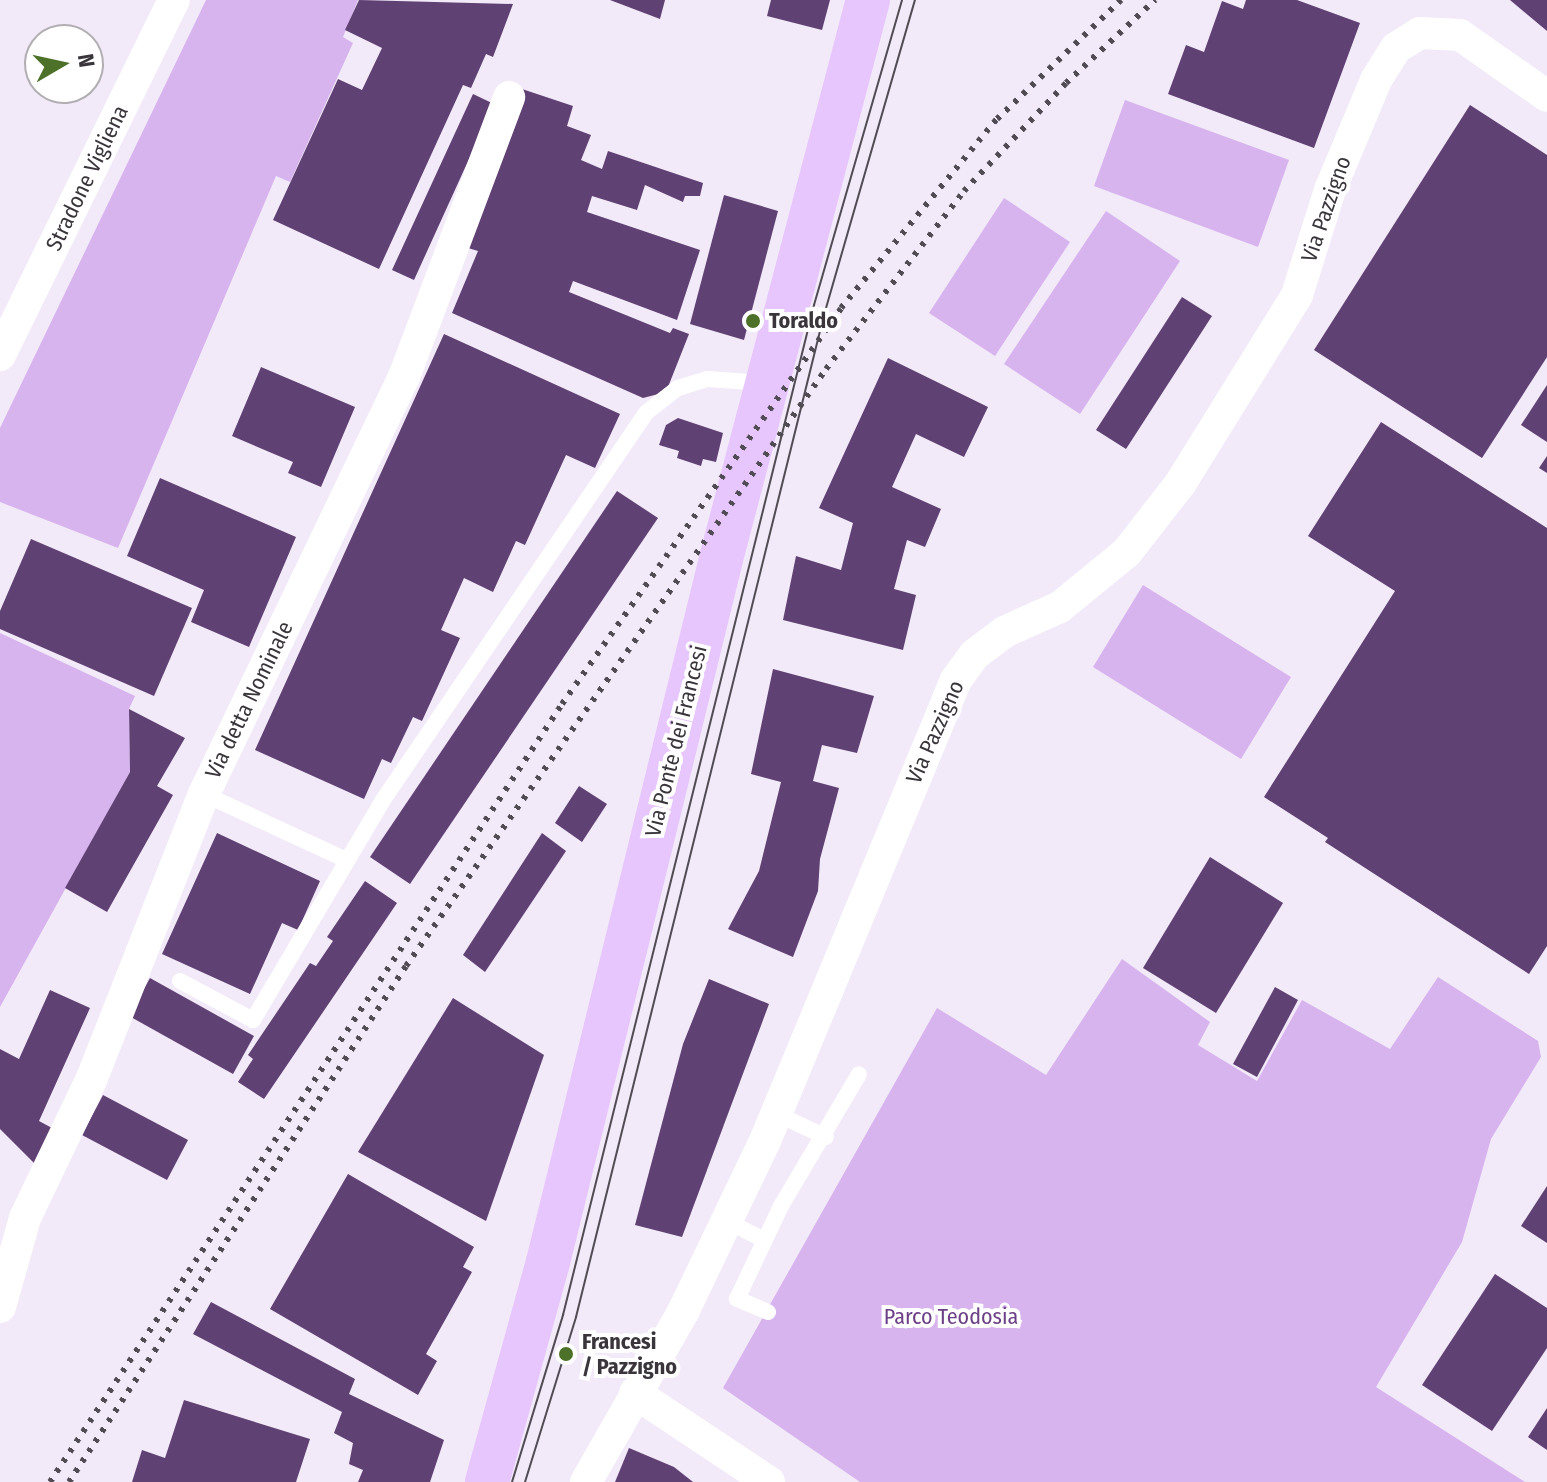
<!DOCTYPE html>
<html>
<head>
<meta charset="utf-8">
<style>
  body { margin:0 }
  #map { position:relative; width:1547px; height:1482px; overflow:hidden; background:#f2e9f9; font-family:"Fira Sans Condensed",sans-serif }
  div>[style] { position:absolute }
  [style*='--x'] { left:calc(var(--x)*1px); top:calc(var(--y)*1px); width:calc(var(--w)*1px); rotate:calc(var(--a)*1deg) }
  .green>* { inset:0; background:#d7b4ee }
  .building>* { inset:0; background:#604173 }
  .lane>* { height:16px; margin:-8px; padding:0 8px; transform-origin:8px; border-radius:8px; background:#fff }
  .street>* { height:32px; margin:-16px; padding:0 16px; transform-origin:16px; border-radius:16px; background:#fff }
  .primary>* { height:44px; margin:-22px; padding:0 22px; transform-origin:22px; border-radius:22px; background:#e7c5fd }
  .tram>* { height:2px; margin:-1px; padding:0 1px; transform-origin:1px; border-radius:1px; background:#514c54 }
  .rail>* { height:6px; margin-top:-3px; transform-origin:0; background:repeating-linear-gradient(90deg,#514c54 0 4px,transparent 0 12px) }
  .dots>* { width:22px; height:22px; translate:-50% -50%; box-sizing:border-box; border:4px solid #fff; border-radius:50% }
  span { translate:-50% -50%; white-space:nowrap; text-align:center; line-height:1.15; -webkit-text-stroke:8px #fff; paint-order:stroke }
  .street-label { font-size:22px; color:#39353b }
  .poi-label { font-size:22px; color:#39353b; font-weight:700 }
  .left { translate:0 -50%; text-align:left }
  .park-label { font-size:22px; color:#6c4086 }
  .north { position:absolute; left:24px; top:24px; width:80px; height:80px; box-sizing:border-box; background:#fff; border:2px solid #b0aeb1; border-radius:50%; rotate:81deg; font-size:22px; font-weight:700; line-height:32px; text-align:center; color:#39353b }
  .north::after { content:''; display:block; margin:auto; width:28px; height:36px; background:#4e712a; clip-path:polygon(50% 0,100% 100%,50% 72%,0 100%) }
</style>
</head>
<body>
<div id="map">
  <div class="green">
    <i style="clip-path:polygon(206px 0,358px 0,343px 37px,353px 43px,290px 182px,276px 176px,118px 548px,0 502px,0 428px)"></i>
    <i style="clip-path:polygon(1125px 100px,1289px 160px,1258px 247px,1094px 186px)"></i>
    <i style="clip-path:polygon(1004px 198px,1070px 242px,995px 356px,929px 313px)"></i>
    <i style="clip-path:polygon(1106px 211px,1180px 261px,1080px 414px,1004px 364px)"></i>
    <i style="clip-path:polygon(1143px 585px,1291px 677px,1241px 759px,1093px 667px)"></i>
    <i style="clip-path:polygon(0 633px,135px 696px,129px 709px,130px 772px,0 1007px)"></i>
    <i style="clip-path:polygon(1122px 959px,1210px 1022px,1198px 1045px,1257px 1081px,1302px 1000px,1390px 1049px,1438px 977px,1538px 1041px,1541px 1057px,1491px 1139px,1462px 1242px,1376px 1387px,1525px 1482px,860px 1482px,723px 1388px,937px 1008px,1046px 1075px)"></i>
  </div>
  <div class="building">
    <i style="clip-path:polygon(359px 0,513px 4px,493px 57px,486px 54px,471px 88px,463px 85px,379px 269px,273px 220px,338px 79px,362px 90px,382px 48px,345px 30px)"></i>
    <i style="clip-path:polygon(610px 0,665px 0,660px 19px)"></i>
    <i style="clip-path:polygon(771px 0,830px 0,822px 30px,767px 16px)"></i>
    <i style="clip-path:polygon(1246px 0,1297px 0,1360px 23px,1314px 148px,1168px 94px,1186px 45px,1204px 52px,1222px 1px,1243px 9px)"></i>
    <i style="clip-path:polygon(1510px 0,1547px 0,1547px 31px)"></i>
    <i style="clip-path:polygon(522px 89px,573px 106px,567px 126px,591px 135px,581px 160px,602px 169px,608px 151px,703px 183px,700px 196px,685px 196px,683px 202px,645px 185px,637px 210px,592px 196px,587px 212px,700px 250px,677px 320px,573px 281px,569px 292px,670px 333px,673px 328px,689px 334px,666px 392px,643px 398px,452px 313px,478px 251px,468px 248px)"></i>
    <i style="clip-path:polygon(473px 94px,494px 104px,414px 280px,392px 270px)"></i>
    <i style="clip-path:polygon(1470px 105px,1547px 155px,1547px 357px,1482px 458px,1314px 350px)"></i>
    <i style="clip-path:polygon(724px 195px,778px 211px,744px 340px,690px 324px)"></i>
    <i style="clip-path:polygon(1182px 297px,1212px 316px,1126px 449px,1096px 430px)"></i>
    <i style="clip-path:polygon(444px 334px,620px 414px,595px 468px,566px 455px,525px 545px,516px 541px,493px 592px,464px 578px,441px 630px,460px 638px,422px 721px,413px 717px,391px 763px,382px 759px,364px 799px,255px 750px)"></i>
    <i style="clip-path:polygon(888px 358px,988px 407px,964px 457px,916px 434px,892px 487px,941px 509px,925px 547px,907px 540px,894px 589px,916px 595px,903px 650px,783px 620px,796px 556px,841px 570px,853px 523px,819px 508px)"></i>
    <i style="clip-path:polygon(261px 367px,355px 407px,321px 487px,288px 473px,293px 462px,232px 436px)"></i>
    <i style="clip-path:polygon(1547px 385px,1547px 442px,1521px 425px)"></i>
    <i style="clip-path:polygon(678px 418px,723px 433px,716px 462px,703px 459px,701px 466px,677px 458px,679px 451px,659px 445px,666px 425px)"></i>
    <i style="clip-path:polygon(1381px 422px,1547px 528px,1547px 946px,1529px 974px,1325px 842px,1328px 838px,1264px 797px,1395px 591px,1308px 536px)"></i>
    <i style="clip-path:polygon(1547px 456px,1547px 473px,1539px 468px)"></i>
    <i style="clip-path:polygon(160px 478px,296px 537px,249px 647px,191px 622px,204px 590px,127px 556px)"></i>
    <i style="clip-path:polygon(617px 491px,658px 518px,410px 884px,370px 857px)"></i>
    <i style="clip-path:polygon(31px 539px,192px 608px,154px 696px,0 629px,0 611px)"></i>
    <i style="clip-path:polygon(773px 669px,874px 696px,857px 753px,822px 745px,813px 781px,839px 788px,820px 859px,818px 891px,793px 957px,728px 929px,759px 871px,781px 782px,751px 774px)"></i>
    <i style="clip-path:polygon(129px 709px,185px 738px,157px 786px,173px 795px,107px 912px,65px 888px,130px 772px)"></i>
    <i style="clip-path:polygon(579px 786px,607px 804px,582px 842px,555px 823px)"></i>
    <i style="clip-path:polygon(217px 833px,320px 881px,298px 930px,282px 923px,250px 994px,162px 954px)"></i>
    <i style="clip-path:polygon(542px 833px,566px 851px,485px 972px,463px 955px)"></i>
    <i style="clip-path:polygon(1210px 857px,1283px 903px,1216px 1013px,1143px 968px)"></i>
    <i style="clip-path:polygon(365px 881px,397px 903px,264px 1099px,238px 1082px,253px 1059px,248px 1055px,310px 963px,316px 966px,333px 941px,327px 937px)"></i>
    <i style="clip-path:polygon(150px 978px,254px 1036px,233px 1074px,129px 1016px)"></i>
    <i style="clip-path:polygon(709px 979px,769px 1004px,682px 1237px,635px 1225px,683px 1044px)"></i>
    <i style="clip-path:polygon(1275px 987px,1298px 1000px,1257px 1077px,1233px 1064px)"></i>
    <i style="clip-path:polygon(50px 990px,90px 1008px,39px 1121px,52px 1128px,34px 1163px,0 1129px,0 1049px,19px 1059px)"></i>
    <i style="clip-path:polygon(453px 998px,544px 1055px,486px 1221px,358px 1152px)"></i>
    <i style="clip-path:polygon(103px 1095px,188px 1140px,167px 1180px,82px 1135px)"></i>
    <i style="clip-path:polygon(348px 1174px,474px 1247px,463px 1267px,472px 1272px,426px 1354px,437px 1361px,418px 1395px,270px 1309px)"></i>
    <i style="clip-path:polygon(1547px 1186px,1547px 1243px,1521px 1226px)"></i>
    <i style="clip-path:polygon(1495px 1274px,1547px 1308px,1547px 1348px,1492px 1431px,1422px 1385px)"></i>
    <i style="clip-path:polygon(211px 1302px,355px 1379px,349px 1394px,444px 1440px,430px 1482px,358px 1482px,363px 1470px,349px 1464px,353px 1443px,334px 1433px,342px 1412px,193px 1334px)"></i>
    <i style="clip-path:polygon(184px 1400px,310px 1439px,296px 1482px,132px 1482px,142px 1450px,165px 1458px)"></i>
    <i style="clip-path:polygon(1547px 1408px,1547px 1450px,1528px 1437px)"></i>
    <i style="clip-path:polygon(629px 1448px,674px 1467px,693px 1482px,615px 1482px)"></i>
  </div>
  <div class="lane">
    <i style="--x:204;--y:794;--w:157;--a:24.9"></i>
    <i style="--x:180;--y:981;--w:83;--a:28.1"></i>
    <i style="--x:253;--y:1020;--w:256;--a:-59.4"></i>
    <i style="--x:383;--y:800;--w:469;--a:-55.8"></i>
    <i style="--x:647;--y:412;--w:39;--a:-38"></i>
    <i style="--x:678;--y:388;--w:31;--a:-17"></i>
    <i style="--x:708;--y:379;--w:56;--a:4.1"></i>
    <i style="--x:777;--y:1114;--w:54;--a:25.1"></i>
    <i style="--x:727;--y:1221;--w:42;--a:27.2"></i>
    <i style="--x:768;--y:1312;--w:34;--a:-157"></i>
    <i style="--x:737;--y:1299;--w:103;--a:-64.7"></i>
    <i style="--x:781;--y:1206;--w:153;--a:-59.4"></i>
  </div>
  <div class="street">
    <i style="--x:0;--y:355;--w:395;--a:-63.9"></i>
    <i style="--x:0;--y:1307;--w:92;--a:-74.3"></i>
    <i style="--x:25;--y:1218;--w:155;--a:-64.4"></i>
    <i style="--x:92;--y:1078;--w:305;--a:-68.5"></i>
    <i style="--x:204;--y:794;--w:462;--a:-64.4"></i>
    <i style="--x:404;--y:377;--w:299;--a:-69.4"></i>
    <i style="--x:635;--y:1393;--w:161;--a:33.6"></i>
    <i style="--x:586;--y:1482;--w:196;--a:-60.3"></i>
    <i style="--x:683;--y:1312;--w:190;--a:-64.4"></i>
    <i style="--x:765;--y:1141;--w:499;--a:-67.5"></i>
    <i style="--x:956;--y:680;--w:31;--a:-54"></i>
    <i style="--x:974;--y:655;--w:38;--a:-37"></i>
    <i style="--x:1004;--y:632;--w:61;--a:-24.1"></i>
    <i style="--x:1060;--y:607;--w:87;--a:-39.4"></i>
    <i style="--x:1127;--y:552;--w:86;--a:-52.1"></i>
    <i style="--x:1180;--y:484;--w:222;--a:-58.2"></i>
    <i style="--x:1297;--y:295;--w:110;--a:-72.6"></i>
    <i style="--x:1330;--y:190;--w:119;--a:-67.3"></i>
    <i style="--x:1376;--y:80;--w:38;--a:-58"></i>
    <i style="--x:1396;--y:48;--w:28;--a:-32"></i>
    <i style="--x:1420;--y:33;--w:40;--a:2.9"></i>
    <i style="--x:1460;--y:35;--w:106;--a:35"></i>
  </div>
  <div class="primary">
    <i style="--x:487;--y:1482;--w:228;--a:-74.5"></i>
    <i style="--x:548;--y:1262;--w:724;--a:-76.17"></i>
    <i style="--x:721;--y:559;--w:578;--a:-75.27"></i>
  </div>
  <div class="tram">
    <i style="--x:512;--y:1482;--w:175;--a:-73"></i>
    <i style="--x:563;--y:1315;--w:1041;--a:-76.04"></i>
    <i style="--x:814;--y:305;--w:317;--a:-73.9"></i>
    <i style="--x:525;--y:1482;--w:173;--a:-72.8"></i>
    <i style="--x:576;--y:1317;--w:1032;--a:-76.1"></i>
    <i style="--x:824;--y:315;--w:328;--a:-73.9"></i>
  </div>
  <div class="rail">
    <i style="--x:50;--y:1482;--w:931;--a:-56.65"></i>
    <i style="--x:562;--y:704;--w:484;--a:-54.8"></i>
    <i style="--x:841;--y:308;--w:245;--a:-50.5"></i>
    <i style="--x:997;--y:119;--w:172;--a:-43.8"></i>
    <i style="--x:69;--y:1482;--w:616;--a:-56.85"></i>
    <i style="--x:406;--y:966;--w:730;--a:-54.87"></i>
    <i style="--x:826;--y:369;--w:225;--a:-52.2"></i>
    <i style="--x:964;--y:191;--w:149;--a:-46.6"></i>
    <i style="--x:1066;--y:83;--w:122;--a:-43"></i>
  </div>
  <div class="dots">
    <i style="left:753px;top:321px;background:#4e712a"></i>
    <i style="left:566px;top:1354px;background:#4e712a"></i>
  </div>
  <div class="street-label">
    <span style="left:87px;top:178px;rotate:-64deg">Stradone Vigliena</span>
    <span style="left:1326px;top:209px;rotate:-71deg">Via Pazzigno</span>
    <span style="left:249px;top:700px;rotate:-64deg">Via detta Nominale</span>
    <span style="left:935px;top:732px;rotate:-66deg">Via Pazzigno</span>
    <span style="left:676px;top:741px;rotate:-76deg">Via Ponte dei Francesi</span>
  </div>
  <div class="poi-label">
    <span class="left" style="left:769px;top:321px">Toraldo</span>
    <span class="left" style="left:582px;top:1354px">Francesi<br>/ Pazzigno</span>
  </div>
  <div class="park-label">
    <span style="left:951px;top:1317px">Parco Teodosia</span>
  </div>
  <div class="north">N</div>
</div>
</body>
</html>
